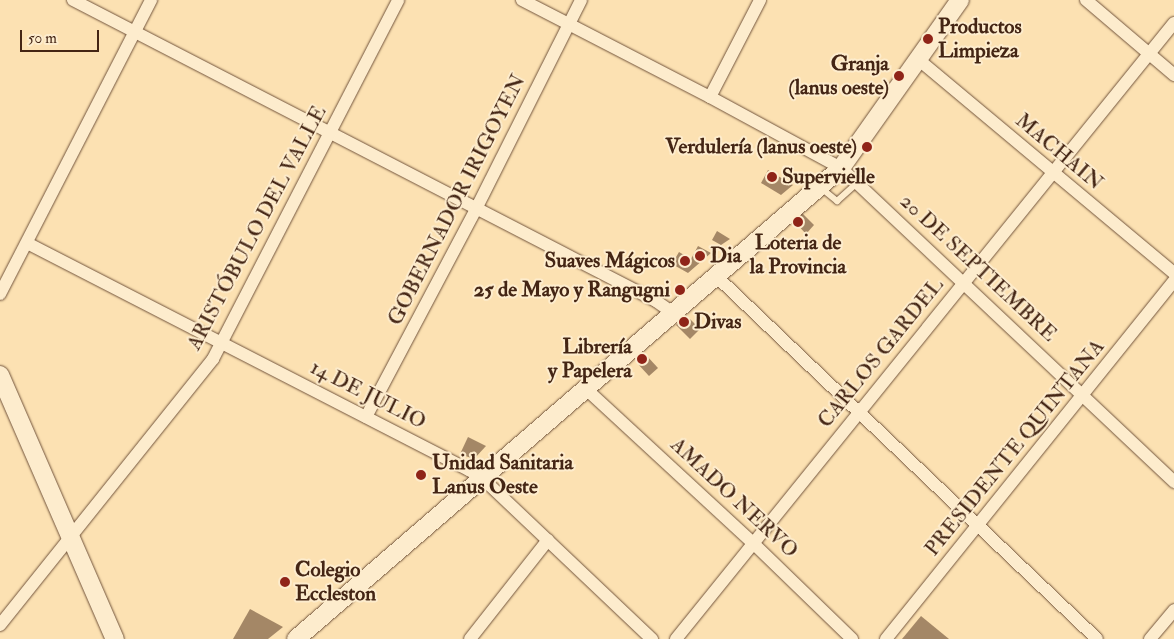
<!DOCTYPE html>
<html>
<head>
<meta charset="utf-8">
<style>
  body { margin:0 }
  #map { position:relative; width:1174px; height:639px; overflow:hidden; background:#fce1b2; font-family:"IM FELL Double Pica",serif }
  div>[style] { position:absolute }
  [style*='--x'] { left:calc(var(--x)*1px); top:calc(var(--y)*1px); width:calc(var(--w)*1px); rotate:calc(var(--a)*1deg) }
  .building>* { inset:0; background:#a48766 }
  .roads { filter:drop-shadow(0 0 1px #72543c) drop-shadow(0 0 1px #72543c) }
  .lane>* { height:6px; margin:-3px; padding:0 3px; transform-origin:3px; border-radius:3px; background:#fdeccd }
  .street>* { height:12px; margin:-6px; padding:0 6px; transform-origin:6px; border-radius:6px; background:#fdeccd }
  .secondary>* { height:18px; margin:-9px; padding:0 9px; transform-origin:9px; border-radius:9px; background:#fdeccd }
  .dots>* { width:14px; height:14px; translate:-50% -50%; box-sizing:border-box; border:2px solid #fdeccd; border-radius:50% }
  span { translate:-50% -50%; white-space:nowrap; text-align:center; line-height:1.15; -webkit-text-stroke:4px #fdeccd; paint-order:stroke }
  .poi-label { font-size:21px; color:#442514; font-weight:700 }
  .left { translate:0 -50%; text-align:left }
  .right { translate:-100% -50%; text-align:right }
  .street-label { font-size:21px; color:#442514 }
  .scale { position:absolute; left:20px; top:30px; width:79px; height:22px; box-sizing:border-box; border:2px solid #442514; border-top:0; padding-left:6px; font-size:15px; line-height:18px; white-space:nowrap; color:#442514; -webkit-text-stroke:4px #fdeccd; paint-order:stroke }
</style>
</head>
<body>
<div id="map">
  <div class="building">
    <i style="clip-path:polygon(768px 170px,793px 185px,781px 195px,761px 183px)"></i>
    <i style="clip-path:polygon(802px 213px,814px 225px,806px 234px,794px 221px)"></i>
    <i style="clip-path:polygon(717px 231px,730px 239px,721px 245px,712px 240px)"></i>
    <i style="clip-path:polygon(698px 246px,711px 253px,688px 273px,672px 264px,679px 252px,691px 259px)"></i>
    <i style="clip-path:polygon(686px 315px,700px 329px,690px 339px,676px 325px)"></i>
    <i style="clip-path:polygon(646px 355px,658px 368px,649px 376px,637px 363px)"></i>
    <i style="clip-path:polygon(468px 437px,486px 446px,474px 459px,460px 454px)"></i>
    <i style="clip-path:polygon(250px 609px,283px 627px,268px 639px,233px 639px)"></i>
    <i style="clip-path:polygon(921px 616px,949px 639px,902px 639px)"></i>
  </div>
  <div class="roads">
    <div class="lane">
      <i style="--x:821;--y:188;--w:21;--a:39"></i>
      <i style="--x:837;--y:201;--w:27;--a:-42"></i>
    </div>
    <div class="street">
      <i style="--x:73;--y:0;--w:656;--a:27.31"></i>
      <i style="--x:656;--y:301;--w:21;--a:35"></i>
      <i style="--x:522;--y:0;--w:212;--a:27.3"></i>
      <i style="--x:710;--y:97;--w:149;--a:28.5"></i>
      <i style="--x:841;--y:168;--w:458;--a:43.3"></i>
      <i style="--x:1086;--y:0;--w:116;--a:40.4"></i>
      <i style="--x:919;--y:60;--w:332;--a:39.9"></i>
      <i style="--x:710;--y:97;--w:109;--a:-62.7"></i>
      <i style="--x:27;--y:243;--w:497;--a:27.2"></i>
      <i style="--x:469;--y:470;--w:14;--a:30"></i>
      <i style="--x:481;--y:477;--w:236;--a:43.5"></i>
      <i style="--x:716;--y:276;--w:526;--a:43.61"></i>
      <i style="--x:0;--y:294;--w:331;--a:-62.8"></i>
      <i style="--x:586;--y:389;--w:227;--a:42.7"></i>
      <i style="--x:753;--y:543;--w:138;--a:44.1"></i>
      <i style="--x:366;--y:417;--w:235;--a:-62.1"></i>
      <i style="--x:476;--y:209;--w:234;--a:-63.3"></i>
      <i style="--x:0;--y:625;--w:341;--a:-51.3"></i>
      <i style="--x:213;--y:359;--w:404;--a:-62.7"></i>
      <i style="--x:470;--y:639;--w:126;--a:-51.8"></i>
      <i style="--x:676;--y:639;--w:792;--a:-51.05"></i>
      <i style="--x:886;--y:639;--w:459;--a:-51.2"></i>
      <i style="--x:1150;--y:639;--w:38;--a:-50"></i>
    </div>
    <div class="secondary">
      <i style="--x:0;--y:375;--w:288;--a:66.5"></i>
      <i style="--x:296;--y:639;--w:720;--a:-40.83"></i>
      <i style="--x:841;--y:168;--w:206;--a:-54.7"></i>
    </div>
  </div>
  <div class="dots">
    <i style="left:928px;top:39px;background:#8f2418"></i>
    <i style="left:899px;top:76px;background:#8f2418"></i>
    <i style="left:867px;top:147px;background:#8f2418"></i>
    <i style="left:772px;top:177px;background:#8f2418"></i>
    <i style="left:798px;top:222px;background:#8f2418"></i>
    <i style="left:700px;top:256px;background:#8f2418"></i>
    <i style="left:685px;top:261px;background:#8f2418"></i>
    <i style="left:680px;top:290px;background:#8f2418"></i>
    <i style="left:684px;top:322px;background:#8f2418"></i>
    <i style="left:642px;top:359px;background:#8f2418"></i>
    <i style="left:421px;top:475px;background:#8f2418"></i>
    <i style="left:285px;top:582px;background:#8f2418"></i>
  </div>
  <div class="poi-label">
    <span class="left" style="left:938px;top:39px">Productos<br>Limpieza</span>
    <span class="right" style="left:889px;top:76px">Granja<br>(lanus oeste)</span>
    <span class="right" style="left:857px;top:147px">Verdulería (lanus oeste)</span>
    <span class="left" style="left:782px;top:177px">Supervielle</span>
    <span style="left:798px;top:255px">Loteria de<br>la Provincia</span>
    <span class="left" style="left:710px;top:256px">Dia</span>
    <span class="right" style="left:675px;top:261px">Suaves Mágicos</span>
    <span class="right" style="left:670px;top:290px">25 de Mayo y Rangugni</span>
    <span class="left" style="left:694px;top:322px">Divas</span>
    <span class="right" style="left:632px;top:359px">Librería<br>y Papelera</span>
    <span class="left" style="left:432px;top:475px">Unidad Sanitaria<br>Lanus Oeste</span>
    <span class="left" style="left:295px;top:582px">Colegio<br>Eccleston</span>
  </div>
  <div class="street-label">
    <span style="left:1059px;top:152px;rotate:40deg">MACHAIN</span>
    <span style="left:457px;top:200px;rotate:-63deg">GOBERNADOR IRIGOYEN</span>
    <span style="left:257px;top:228px;rotate:-62deg">ARISTÓBULO DEL VALLE</span>
    <span style="left:978px;top:268px;rotate:43deg">20 DE SEPTIEMBRE</span>
    <span style="left:881px;top:353px;rotate:-51deg">CARLOS GARDEL</span>
    <span style="left:368px;top:395px;rotate:27deg">14 DE JULIO</span>
    <span style="left:1015px;top:448px;rotate:-51deg">PRESIDENTE QUINTANA</span>
    <span style="left:734px;top:498px;rotate:43deg">AMADO NERVO</span>
  </div>
  <div class="scale">50 m</div>
</div>
</body>
</html>
